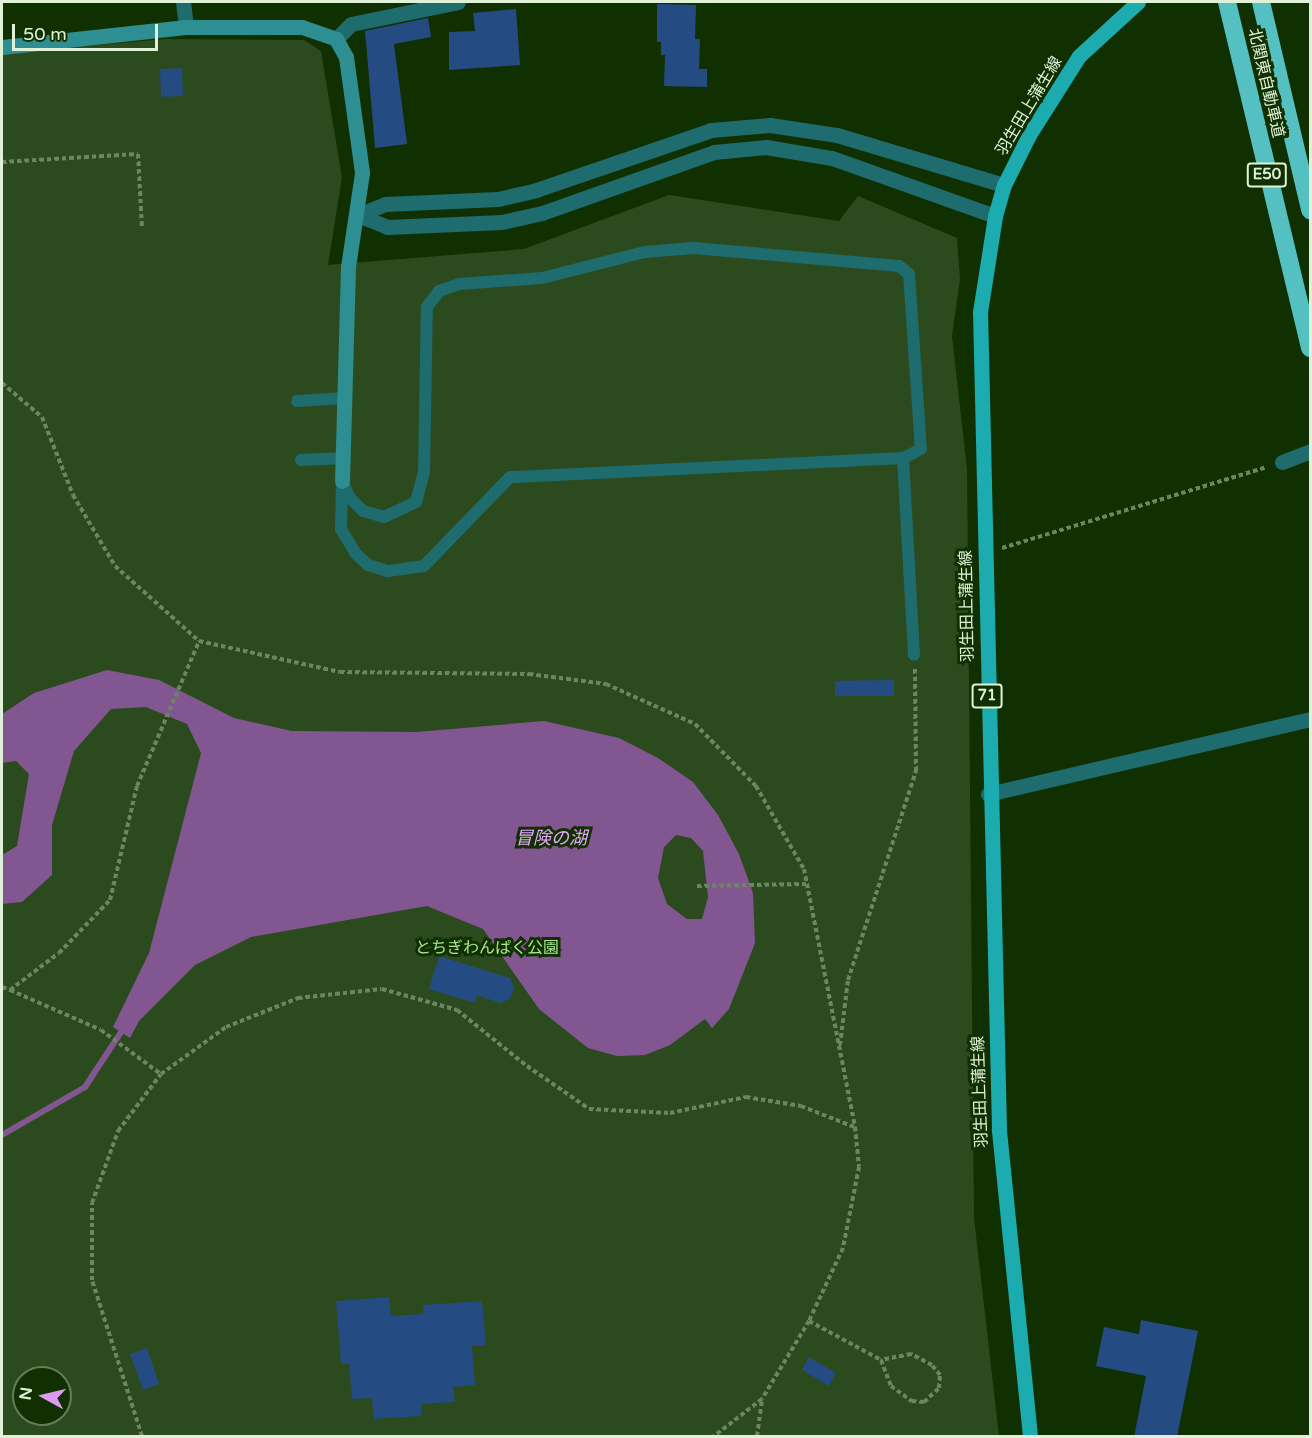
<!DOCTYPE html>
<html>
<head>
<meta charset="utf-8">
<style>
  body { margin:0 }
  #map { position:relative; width:1312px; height:1438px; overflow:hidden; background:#113002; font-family:"Varela Round","Noto Sans JP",sans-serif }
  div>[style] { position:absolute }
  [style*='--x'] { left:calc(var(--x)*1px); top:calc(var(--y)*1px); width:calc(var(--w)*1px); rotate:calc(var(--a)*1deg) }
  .green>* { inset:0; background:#2b4b1e }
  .water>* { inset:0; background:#825691 }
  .stream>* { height:6px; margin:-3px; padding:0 3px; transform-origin:3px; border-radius:3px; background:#825691 }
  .building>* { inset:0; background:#244b82 }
  .path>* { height:4px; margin-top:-2px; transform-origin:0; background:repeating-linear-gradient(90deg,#6c8661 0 4.5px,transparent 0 7.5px) }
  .lane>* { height:12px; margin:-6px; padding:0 6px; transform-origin:6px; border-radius:6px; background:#1e6c6e }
  .street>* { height:15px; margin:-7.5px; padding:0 7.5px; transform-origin:7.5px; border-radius:7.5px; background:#1e6c6e }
  .secondary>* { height:15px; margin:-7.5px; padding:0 7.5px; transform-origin:7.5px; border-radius:7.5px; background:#2d8f91 }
  .primary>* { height:15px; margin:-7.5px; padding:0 7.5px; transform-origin:7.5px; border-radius:7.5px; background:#1cabaf }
  .highway>* { height:18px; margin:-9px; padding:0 9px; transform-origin:9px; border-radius:9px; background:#55c0c2 }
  span { translate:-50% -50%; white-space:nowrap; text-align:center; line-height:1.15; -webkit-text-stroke:6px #113002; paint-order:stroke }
  .shield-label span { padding:2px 4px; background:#113002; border:2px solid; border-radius:4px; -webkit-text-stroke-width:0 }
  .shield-label { font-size:15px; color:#dff2d8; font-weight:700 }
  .street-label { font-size:16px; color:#dff2d8 }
  .park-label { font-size:16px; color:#a7e68f }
  .water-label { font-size:18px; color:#e5a6fa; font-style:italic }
  .frame { position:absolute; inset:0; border:3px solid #dff2d8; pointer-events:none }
  .north { position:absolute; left:12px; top:1366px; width:60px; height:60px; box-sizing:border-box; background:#113002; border:2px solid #637e58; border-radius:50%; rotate:278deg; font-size:16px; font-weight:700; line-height:24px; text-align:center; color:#dff2d8 }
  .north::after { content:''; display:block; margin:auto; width:21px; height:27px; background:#dd99f4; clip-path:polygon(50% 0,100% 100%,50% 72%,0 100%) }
  .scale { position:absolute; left:12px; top:24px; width:146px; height:27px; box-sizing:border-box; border:3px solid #dff2d8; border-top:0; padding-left:8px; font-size:18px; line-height:21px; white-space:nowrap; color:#dff2d8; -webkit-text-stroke:4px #113002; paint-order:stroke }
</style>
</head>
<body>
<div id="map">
  <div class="green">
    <i style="clip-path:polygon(evenodd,165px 39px,304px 40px,321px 51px,342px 177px,328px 265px,524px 249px,669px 195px,839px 221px,858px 196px,957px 238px,960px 279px,952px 336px,967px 469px,974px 1218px,999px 1436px,2px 1436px,2px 53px,165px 39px,24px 1378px,60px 1378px,60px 1414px,24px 1414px,24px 1378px)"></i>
  </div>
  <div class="water">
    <i style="clip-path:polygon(evenodd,107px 670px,159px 680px,234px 718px,292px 731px,417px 732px,544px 721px,619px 738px,658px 758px,693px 782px,718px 815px,739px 854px,753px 893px,755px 943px,729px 1009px,712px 1028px,705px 1019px,670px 1045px,645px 1055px,617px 1056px,588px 1048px,539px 1009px,483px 929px,427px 906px,251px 937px,195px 965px,139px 1021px,130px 1038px,113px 1027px,149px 953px,201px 753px,187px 724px,146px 707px,111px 709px,74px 751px,52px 825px,52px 875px,22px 902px,2px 904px,2px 855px,17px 846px,29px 774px,16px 761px,2px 763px,2px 714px,34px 693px,107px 670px,676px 835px,691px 838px,703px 851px,708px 897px,702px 919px,687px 919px,667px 904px,658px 878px,664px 847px,676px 835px)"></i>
  </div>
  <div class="stream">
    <i style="--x:2;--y:1135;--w:96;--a:-30"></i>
    <i style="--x:85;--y:1087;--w:66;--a:-56.8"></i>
  </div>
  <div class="building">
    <i style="clip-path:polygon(657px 4px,696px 5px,695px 39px,700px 39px,699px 69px,707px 69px,707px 87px,664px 86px,665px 55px,661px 55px,661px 42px,657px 42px)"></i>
    <i style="clip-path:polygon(516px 9px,520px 65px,449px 70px,449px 32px,475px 31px,473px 13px)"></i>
    <i style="clip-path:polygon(428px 18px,431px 37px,394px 44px,407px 144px,375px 148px,365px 31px)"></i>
    <i style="clip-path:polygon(182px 68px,183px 96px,161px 97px,160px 69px)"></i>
    <i style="clip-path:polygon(894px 680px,894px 696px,835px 696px,835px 681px)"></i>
    <i style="clip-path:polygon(439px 956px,510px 978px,514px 988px,510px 999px,500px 1003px,477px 995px,475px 1003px,429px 989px)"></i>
    <i style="clip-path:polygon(389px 1297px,391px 1316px,423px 1314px,423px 1305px,482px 1301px,486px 1345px,472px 1346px,475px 1385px,453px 1387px,455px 1402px,421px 1404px,422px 1416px,374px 1419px,372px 1398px,352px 1399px,349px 1364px,341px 1364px,336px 1301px)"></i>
    <i style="clip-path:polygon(1141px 1320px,1198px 1331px,1177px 1437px,1134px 1437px,1146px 1376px,1096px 1366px,1104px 1327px,1139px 1334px)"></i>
    <i style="clip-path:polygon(147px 1348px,159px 1384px,143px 1390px,130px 1354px)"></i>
    <i style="clip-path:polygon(809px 1357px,836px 1373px,829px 1386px,802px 1370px)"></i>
  </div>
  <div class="path">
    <i style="--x:2;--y:162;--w:136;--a:-3.4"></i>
    <i style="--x:138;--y:154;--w:75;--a:86.9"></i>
    <i style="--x:2;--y:383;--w:52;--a:40.4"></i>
    <i style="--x:42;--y:417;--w:84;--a:68.3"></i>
    <i style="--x:73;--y:495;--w:82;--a:59.4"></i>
    <i style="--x:115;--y:566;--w:113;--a:41.8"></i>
    <i style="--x:199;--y:641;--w:144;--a:12.4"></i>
    <i style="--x:340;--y:672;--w:189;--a:0.6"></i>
    <i style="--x:529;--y:674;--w:78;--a:7.4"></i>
    <i style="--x:606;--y:684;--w:98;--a:24.2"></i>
    <i style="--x:695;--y:724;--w:87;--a:45.5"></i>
    <i style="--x:756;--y:786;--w:96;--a:60"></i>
    <i style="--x:804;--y:869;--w:263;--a:78.8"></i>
    <i style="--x:855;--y:1127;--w:40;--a:84.3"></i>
    <i style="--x:859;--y:1167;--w:83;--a:101.2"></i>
    <i style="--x:843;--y:1248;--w:81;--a:115"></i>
    <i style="--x:809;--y:1321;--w:91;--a:121.1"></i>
    <i style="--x:762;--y:1399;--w:61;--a:142.4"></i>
    <i style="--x:1002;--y:548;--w:277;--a:-17"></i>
    <i style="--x:697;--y:886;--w:110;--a:-1"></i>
    <i style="--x:2;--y:987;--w:9;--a:21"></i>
    <i style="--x:10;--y:990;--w:61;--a:-37.1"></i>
    <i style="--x:59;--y:953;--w:74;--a:-46.1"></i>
    <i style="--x:110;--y:900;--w:117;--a:-76.7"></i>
    <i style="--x:137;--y:786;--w:158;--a:-66.8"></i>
    <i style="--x:10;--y:990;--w:99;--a:23.7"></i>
    <i style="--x:101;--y:1030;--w:74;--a:36.3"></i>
    <i style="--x:161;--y:1074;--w:80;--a:-35.9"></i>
    <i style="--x:226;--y:1027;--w:78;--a:-21.9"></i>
    <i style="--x:298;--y:998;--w:84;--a:-6.1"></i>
    <i style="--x:382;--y:989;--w:78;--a:15.6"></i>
    <i style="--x:457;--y:1010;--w:90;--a:38.7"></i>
    <i style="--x:527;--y:1066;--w:75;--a:34.7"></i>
    <i style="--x:589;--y:1109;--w:81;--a:2.8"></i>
    <i style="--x:670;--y:1113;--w:78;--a:-11.9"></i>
    <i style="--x:746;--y:1097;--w:56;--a:9.3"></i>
    <i style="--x:801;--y:1106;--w:57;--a:21.6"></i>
    <i style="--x:840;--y:1045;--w:65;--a:-83"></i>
    <i style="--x:848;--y:980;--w:220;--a:-72"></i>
    <i style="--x:916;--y:771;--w:104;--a:-90.6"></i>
    <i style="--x:809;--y:1321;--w:82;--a:28.4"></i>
    <i style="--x:881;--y:1360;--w:28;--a:69"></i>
    <i style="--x:891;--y:1386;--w:26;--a:36"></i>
    <i style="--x:912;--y:1401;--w:12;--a:5"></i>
    <i style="--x:924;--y:1402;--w:21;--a:-43"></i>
    <i style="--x:939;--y:1388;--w:13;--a:-86"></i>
    <i style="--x:940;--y:1375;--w:13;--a:-129"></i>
    <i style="--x:932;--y:1365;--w:24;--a:-152"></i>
    <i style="--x:911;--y:1354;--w:31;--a:169"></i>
    <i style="--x:142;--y:1436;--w:164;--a:-107.8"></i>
    <i style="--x:92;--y:1280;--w:77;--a:-90"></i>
    <i style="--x:92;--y:1203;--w:77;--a:-70.1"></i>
    <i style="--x:118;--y:1131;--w:71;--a:-53"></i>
    <i style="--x:757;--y:1436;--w:37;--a:-82"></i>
  </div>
  <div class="lane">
    <i style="--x:694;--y:248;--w:206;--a:5"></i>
    <i style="--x:899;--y:266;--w:13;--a:39"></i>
    <i style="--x:909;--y:274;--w:175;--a:86.1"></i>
    <i style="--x:921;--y:449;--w:20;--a:153"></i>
    <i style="--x:903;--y:458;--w:393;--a:177.2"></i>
    <i style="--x:510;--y:477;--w:124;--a:134"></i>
    <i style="--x:424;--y:566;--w:37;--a:172"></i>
    <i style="--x:387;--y:571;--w:20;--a:-162"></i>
    <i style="--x:368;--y:565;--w:16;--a:-137"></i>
    <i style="--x:356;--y:554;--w:29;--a:-121"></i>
    <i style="--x:341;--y:529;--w:48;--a:-88.8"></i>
    <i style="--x:342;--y:481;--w:19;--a:65"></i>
    <i style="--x:350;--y:498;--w:18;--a:45"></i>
    <i style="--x:363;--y:511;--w:22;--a:16"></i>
    <i style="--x:384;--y:517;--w:35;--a:-25"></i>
    <i style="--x:416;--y:502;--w:31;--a:-75"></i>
    <i style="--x:424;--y:472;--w:165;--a:-89"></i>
    <i style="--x:427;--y:307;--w:20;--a:-53"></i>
    <i style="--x:439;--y:291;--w:21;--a:-19"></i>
    <i style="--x:459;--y:284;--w:83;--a:-4.1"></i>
    <i style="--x:542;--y:278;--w:106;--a:-14.2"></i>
    <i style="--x:645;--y:252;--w:49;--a:-4.7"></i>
    <i style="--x:297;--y:401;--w:48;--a:-3.6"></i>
    <i style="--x:903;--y:458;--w:197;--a:86.8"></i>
    <i style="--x:301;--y:460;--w:43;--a:-2.7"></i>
  </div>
  <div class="street">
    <i style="--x:183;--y:2;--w:25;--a:83"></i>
    <i style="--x:336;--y:39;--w:21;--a:-45"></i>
    <i style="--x:351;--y:24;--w:109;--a:-11.6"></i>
    <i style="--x:358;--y:215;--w:29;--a:-22"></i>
    <i style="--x:385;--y:204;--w:113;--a:-2.5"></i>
    <i style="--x:498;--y:199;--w:39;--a:-13"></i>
    <i style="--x:536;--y:190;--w:185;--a:-18.9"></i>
    <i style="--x:711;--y:130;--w:59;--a:-4.8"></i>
    <i style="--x:770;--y:125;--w:68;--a:8.5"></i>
    <i style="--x:837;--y:135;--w:174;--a:16.7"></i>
    <i style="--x:358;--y:215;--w:31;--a:22"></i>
    <i style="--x:387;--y:227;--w:115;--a:-2.5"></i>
    <i style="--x:502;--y:222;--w:41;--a:-12.7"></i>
    <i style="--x:542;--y:213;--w:182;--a:-19.5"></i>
    <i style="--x:714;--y:152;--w:52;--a:-5.5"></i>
    <i style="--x:766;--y:147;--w:67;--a:9.5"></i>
    <i style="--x:832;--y:158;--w:173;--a:19.6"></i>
    <i style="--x:1282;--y:462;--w:30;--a:-21"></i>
    <i style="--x:988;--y:794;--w:331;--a:-13.1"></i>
  </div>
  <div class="secondary">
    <i style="--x:2;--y:47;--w:185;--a:-6.2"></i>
    <i style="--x:186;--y:27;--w:116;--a:0"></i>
    <i style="--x:302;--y:27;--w:36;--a:19"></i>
    <i style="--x:336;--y:39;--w:21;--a:61"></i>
    <i style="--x:346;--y:57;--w:117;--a:82.1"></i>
    <i style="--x:362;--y:173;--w:95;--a:98.5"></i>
    <i style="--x:348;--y:267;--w:214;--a:91.6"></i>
  </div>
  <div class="primary">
    <i style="--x:1030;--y:1436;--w:309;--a:-95.8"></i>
    <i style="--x:999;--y:1129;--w:817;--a:-91.33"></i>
    <i style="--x:980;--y:312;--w:97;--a:-81.1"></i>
    <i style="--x:995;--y:216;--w:32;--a:-74"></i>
    <i style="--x:1004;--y:185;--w:56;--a:-63.4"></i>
    <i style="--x:1029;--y:135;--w:93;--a:-57.7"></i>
    <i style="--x:1079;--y:56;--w:80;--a:-42.5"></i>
  </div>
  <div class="highway">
    <i style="--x:1227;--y:2;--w:356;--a:76.5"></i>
    <i style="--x:1261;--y:2;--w:214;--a:76.7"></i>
  </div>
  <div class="shield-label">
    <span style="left:1267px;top:175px">E50</span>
    <span style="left:987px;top:696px">71</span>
  </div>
  <div class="street-label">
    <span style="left:1266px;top:83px;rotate:77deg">北関東自動車道</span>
    <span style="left:1029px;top:106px;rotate:-59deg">羽生田上蒲生線</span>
    <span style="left:967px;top:606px;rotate:-91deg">羽生田上蒲生線</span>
    <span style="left:980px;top:1092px;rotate:-92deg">羽生田上蒲生線</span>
  </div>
  <div class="park-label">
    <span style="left:487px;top:948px">とちぎわんぱく公園</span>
  </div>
  <div class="water-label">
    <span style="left:551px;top:838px">冒険の湖</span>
  </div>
  <div class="frame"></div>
  <div class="north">N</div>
  <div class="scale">50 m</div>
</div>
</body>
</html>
